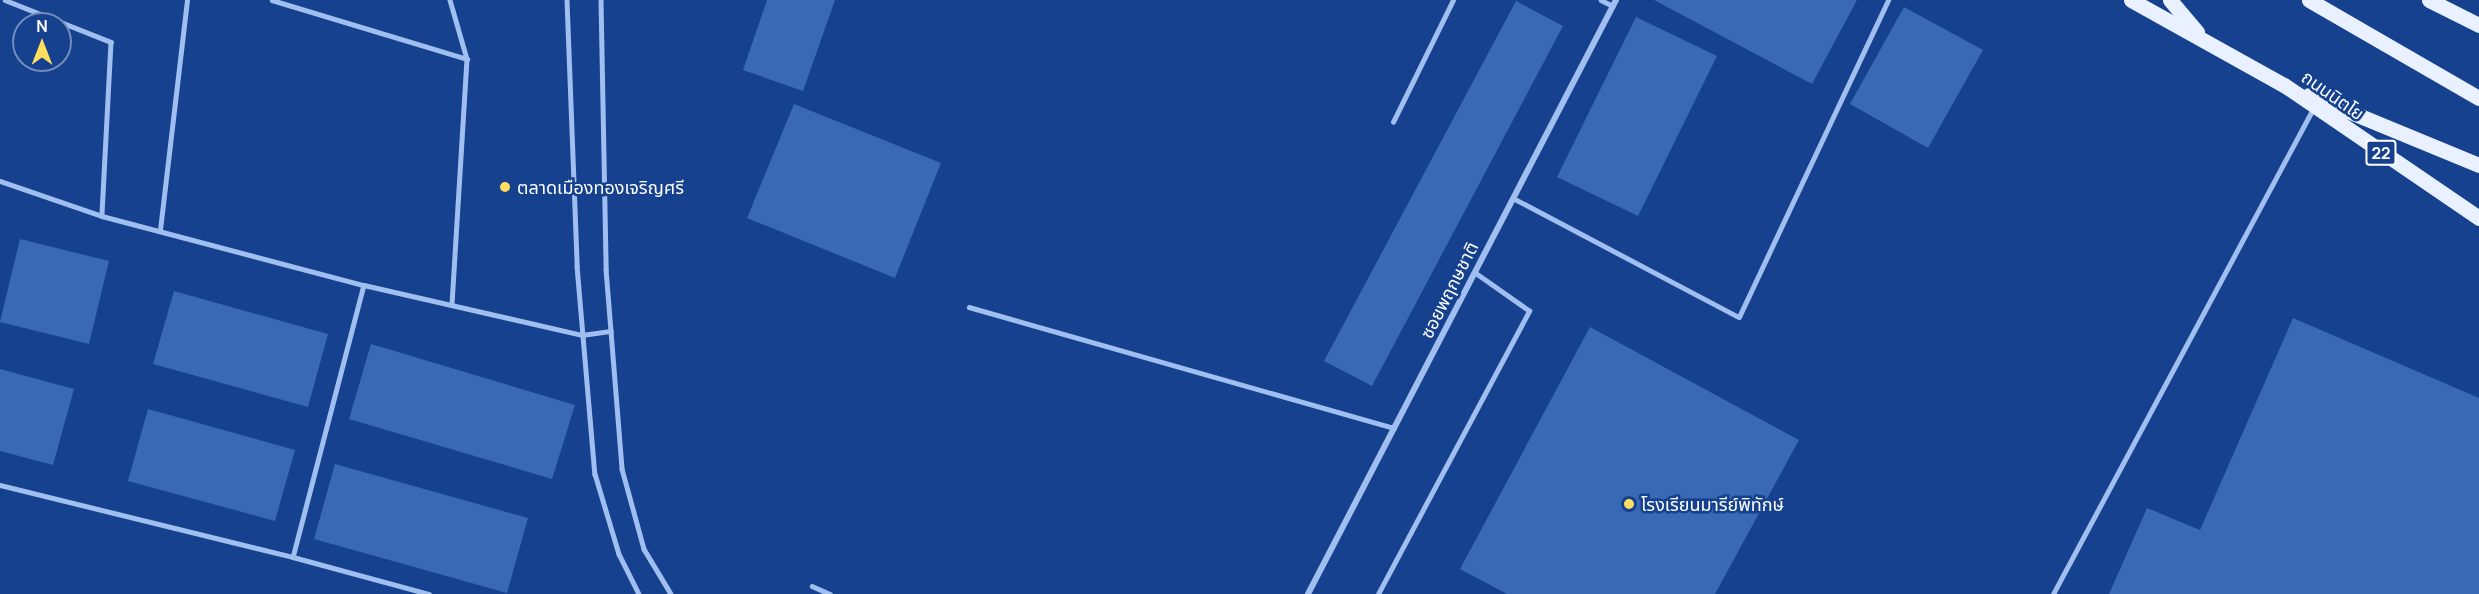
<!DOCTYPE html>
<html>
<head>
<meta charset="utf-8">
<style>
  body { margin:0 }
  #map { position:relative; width:2479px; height:594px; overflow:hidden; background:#15418e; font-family:Manrope,"Noto Sans Thai",sans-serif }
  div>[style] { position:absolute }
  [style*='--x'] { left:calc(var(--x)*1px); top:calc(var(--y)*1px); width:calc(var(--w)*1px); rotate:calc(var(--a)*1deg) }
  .building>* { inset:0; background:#3968b5 }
  .service>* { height:4.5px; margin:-2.25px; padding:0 2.25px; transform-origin:2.25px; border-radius:2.25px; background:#a0bff0 }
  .minor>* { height:6px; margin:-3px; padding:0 3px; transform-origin:3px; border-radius:3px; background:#a0bff0 }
  .primary>* { height:15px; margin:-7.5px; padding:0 7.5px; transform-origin:7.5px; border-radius:7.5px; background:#e9f0ff }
  .dots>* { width:16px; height:16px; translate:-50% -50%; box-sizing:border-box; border:3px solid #15418e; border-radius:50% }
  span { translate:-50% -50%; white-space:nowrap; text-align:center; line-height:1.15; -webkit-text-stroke:5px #15418e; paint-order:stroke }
  .shield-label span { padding:2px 4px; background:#15418e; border:2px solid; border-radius:4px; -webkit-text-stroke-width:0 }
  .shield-label { font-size:16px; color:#fff; font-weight:700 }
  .street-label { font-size:18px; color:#fff }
  .poi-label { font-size:18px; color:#fff }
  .left { translate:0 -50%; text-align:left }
  .north { position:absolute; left:12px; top:12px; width:60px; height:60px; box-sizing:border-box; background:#15418e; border:2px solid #738dbb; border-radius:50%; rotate:0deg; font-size:16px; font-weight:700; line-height:24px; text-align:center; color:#fff }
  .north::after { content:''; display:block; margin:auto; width:21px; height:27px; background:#ffdd5f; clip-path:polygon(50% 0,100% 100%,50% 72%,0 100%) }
</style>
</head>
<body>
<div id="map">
  <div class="building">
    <i style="clip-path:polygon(767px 0,835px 0,803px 91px,743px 70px)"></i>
    <i style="clip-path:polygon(1654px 0,1857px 0,1812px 84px)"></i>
    <i style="clip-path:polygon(1516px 1px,1563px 26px,1372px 386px,1324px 361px)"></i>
    <i style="clip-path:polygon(1904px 7px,1983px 50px,1928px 148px,1850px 104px)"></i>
    <i style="clip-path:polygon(1636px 17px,1717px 56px,1638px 216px,1557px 177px)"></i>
    <i style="clip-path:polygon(794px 104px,941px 163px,895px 278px,747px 218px)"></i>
    <i style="clip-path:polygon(20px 239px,109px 261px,89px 344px,0 322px)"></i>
    <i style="clip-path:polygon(174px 291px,328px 334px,308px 407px,153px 364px)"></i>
    <i style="clip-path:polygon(2293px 318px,2479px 398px,2479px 594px,2109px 594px,2147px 508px,2200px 530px)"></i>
    <i style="clip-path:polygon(1590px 327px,1799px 440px,1715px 594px,1507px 594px,1460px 569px)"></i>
    <i style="clip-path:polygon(371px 344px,575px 405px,552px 479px,349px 419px)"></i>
    <i style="clip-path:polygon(0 369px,74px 389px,53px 465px,0 451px)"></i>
    <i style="clip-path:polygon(148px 409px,295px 450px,275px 521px,128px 481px)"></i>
    <i style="clip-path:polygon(335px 464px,528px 518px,507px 593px,314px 539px)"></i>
  </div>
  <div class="service">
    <i style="--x:5;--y:0;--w:114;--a:21.6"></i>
    <i style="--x:111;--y:42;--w:174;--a:93"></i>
    <i style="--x:272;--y:0;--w:204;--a:16.8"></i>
    <i style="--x:450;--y:0;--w:61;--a:73.9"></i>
    <i style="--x:467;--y:59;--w:245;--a:93.5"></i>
    <i style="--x:567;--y:0;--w:266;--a:87.8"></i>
    <i style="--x:577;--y:266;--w:209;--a:85.1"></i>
    <i style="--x:595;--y:474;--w:84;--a:73.3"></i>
    <i style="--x:619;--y:554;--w:45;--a:63.4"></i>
    <i style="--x:601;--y:0;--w:269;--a:88.9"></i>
    <i style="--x:606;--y:269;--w:201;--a:85.4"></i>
    <i style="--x:622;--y:469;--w:83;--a:74.6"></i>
    <i style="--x:644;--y:549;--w:52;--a:59"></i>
    <i style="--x:1601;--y:0;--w:13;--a:27"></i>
    <i style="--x:1393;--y:122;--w:136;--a:-63.8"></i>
    <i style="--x:0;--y:181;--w:108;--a:18.9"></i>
    <i style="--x:102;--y:216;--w:271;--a:14.8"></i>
    <i style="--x:364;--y:285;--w:224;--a:12.9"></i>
    <i style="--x:582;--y:335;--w:29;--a:-8"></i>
    <i style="--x:1513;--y:198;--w:255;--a:27.8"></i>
    <i style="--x:1739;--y:317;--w:350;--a:-64.8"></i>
    <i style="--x:160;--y:230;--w:232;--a:-83.3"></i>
    <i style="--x:364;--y:285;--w:281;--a:104.6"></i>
    <i style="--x:293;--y:557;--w:141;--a:15.2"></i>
    <i style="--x:969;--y:307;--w:442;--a:15.9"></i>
    <i style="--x:0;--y:485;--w:302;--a:13.8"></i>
    <i style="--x:812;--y:586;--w:20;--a:24"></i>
    <i style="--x:1378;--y:594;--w:321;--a:-61.9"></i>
    <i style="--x:1529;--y:311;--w:66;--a:-144.9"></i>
    <i style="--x:2053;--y:594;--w:553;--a:-61.81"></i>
  </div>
  <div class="minor">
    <i style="--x:1308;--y:594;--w:669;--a:-62.59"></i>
  </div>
  <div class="primary">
    <i style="--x:2131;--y:0;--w:175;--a:29.1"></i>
    <i style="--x:2284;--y:85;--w:236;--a:34.3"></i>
    <i style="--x:2170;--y:0;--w:42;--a:49.8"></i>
    <i style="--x:2309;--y:0;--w:196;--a:30"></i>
    <i style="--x:2429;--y:0;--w:56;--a:26.6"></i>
    <i style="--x:2309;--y:95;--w:184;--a:22.4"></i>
  </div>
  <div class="dots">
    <i style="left:505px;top:187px;background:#ffdd5f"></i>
    <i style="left:1629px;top:504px;background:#ffdd5f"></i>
  </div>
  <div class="shield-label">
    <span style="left:2381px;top:153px">22</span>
  </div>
  <div class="street-label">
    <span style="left:2333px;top:95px;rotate:35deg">ถนนนิตโย</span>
    <span style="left:1449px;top:290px;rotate:-63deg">ซอยพฤกษชาติ</span>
  </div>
  <div class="poi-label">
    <span class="left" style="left:517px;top:187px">ตลาดเมืองทองเจริญศรี</span>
    <span class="left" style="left:1641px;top:504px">โรงเรียนมารีย์พิทักษ์</span>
  </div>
  <div class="north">N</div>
</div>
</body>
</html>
